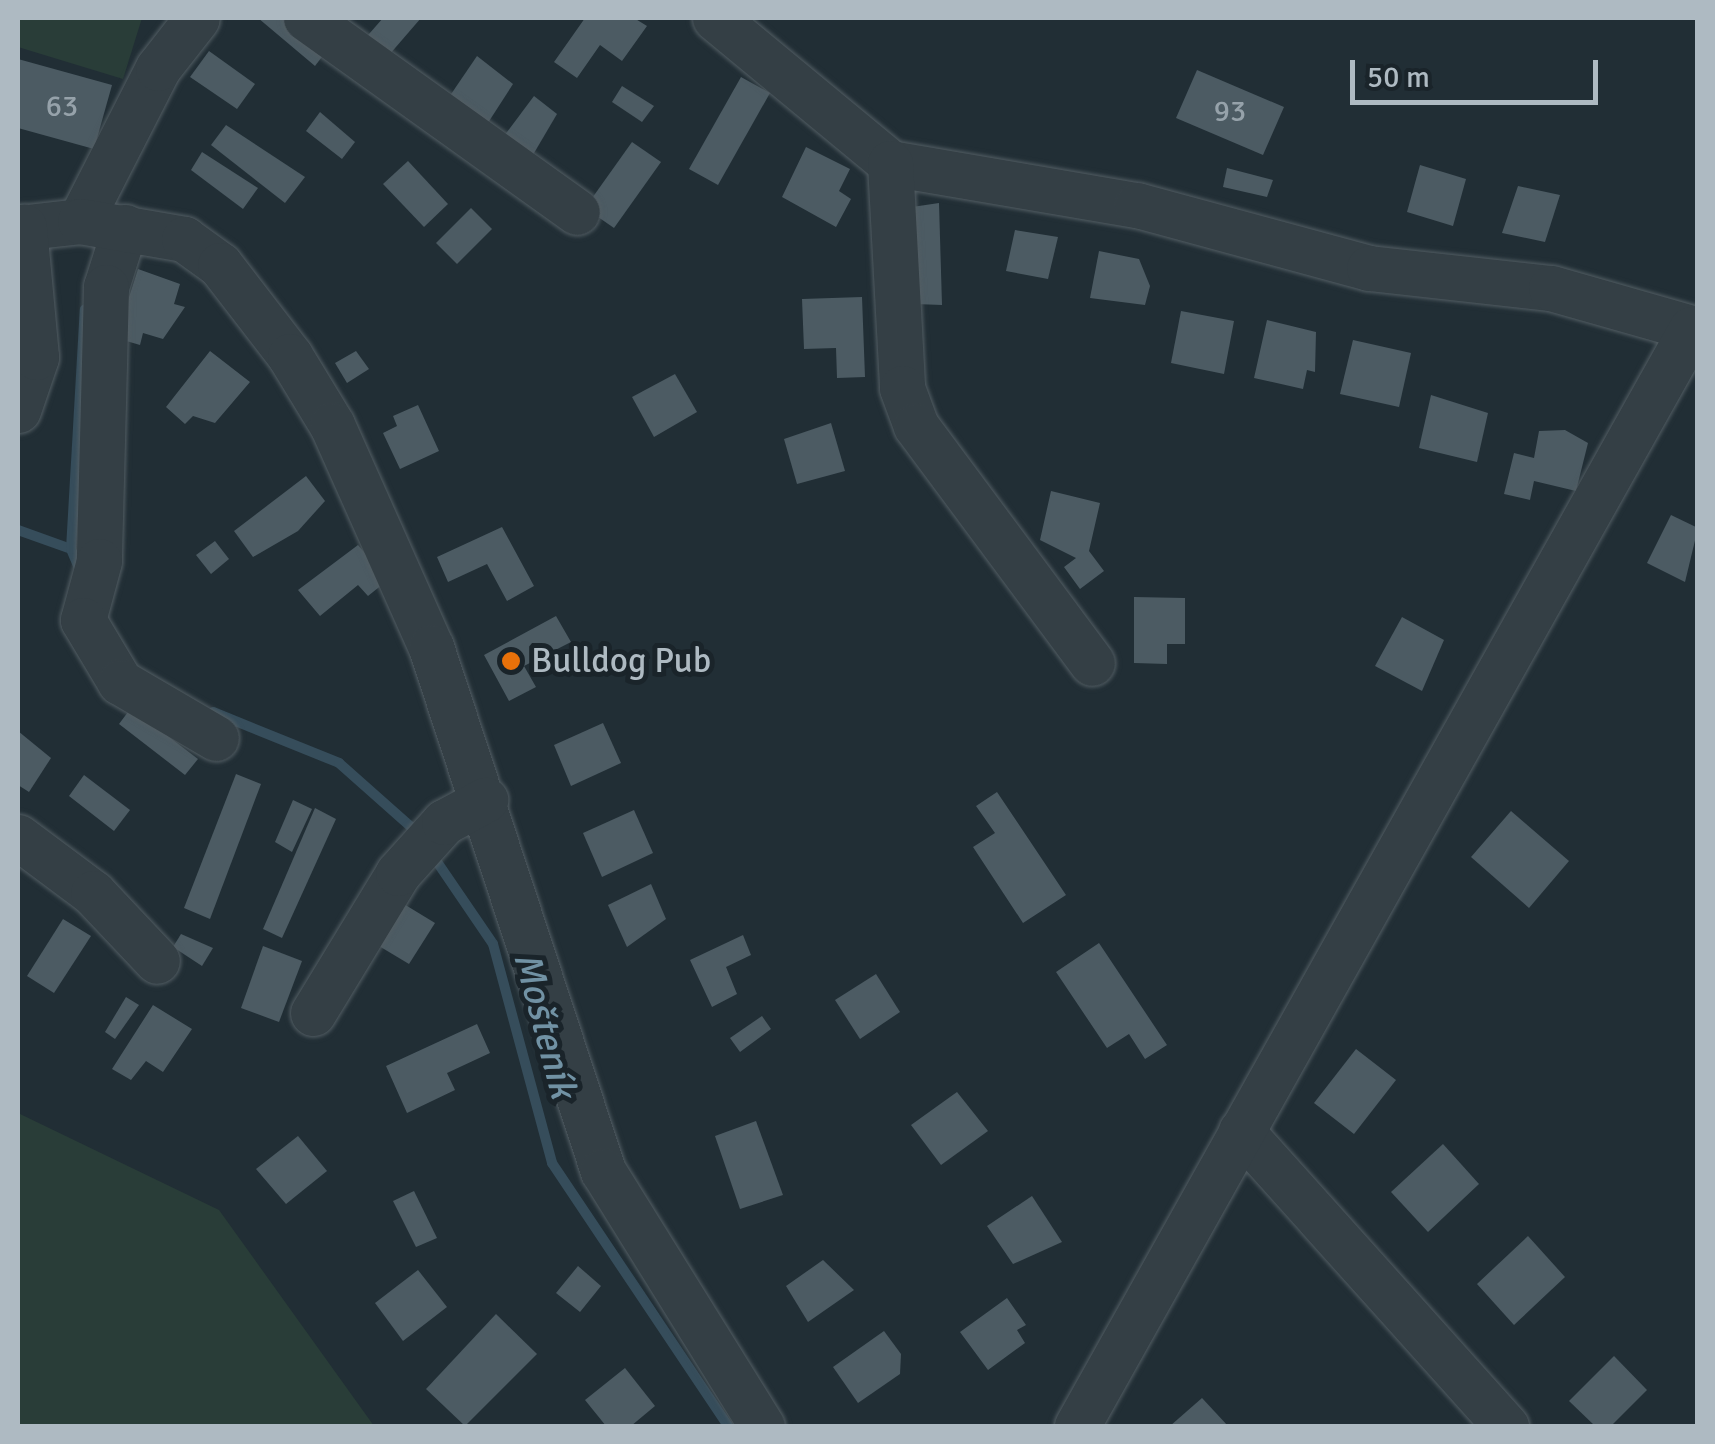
<!DOCTYPE html>
<html>
<head>
<meta charset="utf-8">
<style>
  body { margin:0 }
  #map { position:relative; width:1715px; height:1444px; overflow:hidden; background:#212e35; font-family:Signika,sans-serif }
  div>[style] { position:absolute }
  [style*='--x'] { left:calc(var(--x)*1px); top:calc(var(--y)*1px); width:calc(var(--w)*1px); rotate:calc(var(--a)*1deg) }
  .green>* { inset:0; background:#293d38 }
  .stream>* { height:10px; margin:-5px; padding:0 5px; transform-origin:5px; border-radius:5px; background:#364d5b }
  .building>* { inset:0; background:#4c5b63 }
  .roads { filter:drop-shadow(0 0 2px #525d63) drop-shadow(0 0 2px #525d63) }
  .minor>* { height:45px; margin:-22.5px; padding:0 22.5px; transform-origin:22.5px; border-radius:22.5px; background:#343f45 }
  .dots>* { width:28px; height:28px; translate:-50% -50%; box-sizing:border-box; border:5px solid #1a242a; border-radius:50% }
  span { translate:-50% -50%; white-space:nowrap; text-align:center; line-height:1.15; -webkit-text-stroke:10px #1a242a; paint-order:stroke }
  .number-label { font-size:30px; color:#96a2aa }
  .number-label span { -webkit-text-stroke-width:0 }
  .poi-label { font-size:35px; color:#aebac2 }
  .left { translate:0 -50%; text-align:left }
  .water-label { font-size:38px; color:#7192a4; font-style:italic }
  .frame { position:absolute; inset:0; border:20px solid #aebac2; pointer-events:none }
  .scale { position:absolute; left:1350px; top:60px; width:248px; height:45px; box-sizing:border-box; border:5px solid #aebac2; border-top:0; padding-left:12px; font-size:30px; line-height:35px; white-space:nowrap; color:#aebac2; -webkit-text-stroke:8px #1a242a; paint-order:stroke }
</style>
</head>
<body>
<div id="map">
  <div class="green">
    <i style="clip-path:polygon(18px 18px,142px 18px,123px 79px,18px 47px)"></i>
    <i style="clip-path:polygon(18px 1113px,219px 1210px,374px 1426px,18px 1426px)"></i>
  </div>
  <div class="stream">
    <i style="--x:18;--y:530;--w:56;--a:19.7"></i>
    <i style="--x:71;--y:549;--w:26;--a:67"></i>
    <i style="--x:71;--y:549;--w:240;--a:-86.7"></i>
    <i style="--x:213;--y:712;--w:136;--a:22"></i>
    <i style="--x:339;--y:763;--w:107;--a:41.6"></i>
    <i style="--x:431;--y:853;--w:110;--a:55.7"></i>
    <i style="--x:493;--y:944;--w:227;--a:74.9"></i>
    <i style="--x:552;--y:1163;--w:316;--a:56.2"></i>
  </div>
  <div class="building">
    <i style="clip-path:polygon(258px 18px,298px 18px,331px 45px,315px 66px)"></i>
    <i style="clip-path:polygon(383px 18px,421px 18px,383px 62px,362px 42px)"></i>
    <i style="clip-path:polygon(585px 18px,634px 18px,647px 26px,622px 61px,600px 45px,577px 78px,554px 62px)"></i>
    <i style="clip-path:polygon(209px 51px,255px 84px,237px 109px,190px 77px)"></i>
    <i style="clip-path:polygon(477px 56px,513px 84px,484px 129px,445px 103px)"></i>
    <i style="clip-path:polygon(18px 59px,112px 85px,94px 149px,18px 128px)"></i>
    <i style="clip-path:polygon(1197px 70px,1284px 107px,1263px 155px,1176px 118px)"></i>
    <i style="clip-path:polygon(741px 77px,770px 93px,718px 185px,689px 169px)"></i>
    <i style="clip-path:polygon(622px 86px,654px 106px,642px 122px,612px 102px)"></i>
    <i style="clip-path:polygon(534px 96px,557px 114px,527px 165px,498px 144px)"></i>
    <i style="clip-path:polygon(320px 112px,355px 142px,342px 159px,306px 131px)"></i>
    <i style="clip-path:polygon(226px 125px,305px 177px,285px 203px,211px 145px)"></i>
    <i style="clip-path:polygon(632px 142px,661px 162px,614px 228px,585px 208px)"></i>
    <i style="clip-path:polygon(806px 147px,850px 169px,839px 191px,851px 199px,836px 227px,782px 197px)"></i>
    <i style="clip-path:polygon(202px 152px,258px 188px,243px 209px,191px 170px)"></i>
    <i style="clip-path:polygon(408px 161px,448px 204px,424px 227px,383px 184px)"></i>
    <i style="clip-path:polygon(1420px 165px,1466px 179px,1453px 226px,1407px 212px)"></i>
    <i style="clip-path:polygon(1227px 168px,1273px 180px,1267px 197px,1223px 187px)"></i>
    <i style="clip-path:polygon(1518px 186px,1560px 195px,1545px 242px,1502px 233px)"></i>
    <i style="clip-path:polygon(939px 203px,942px 305px,915px 304px,912px 207px)"></i>
    <i style="clip-path:polygon(471px 208px,492px 229px,457px 264px,436px 243px)"></i>
    <i style="clip-path:polygon(1015px 230px,1058px 237px,1048px 279px,1006px 271px)"></i>
    <i style="clip-path:polygon(1099px 251px,1139px 259px,1150px 286px,1145px 305px,1090px 298px)"></i>
    <i style="clip-path:polygon(138px 269px,180px 284px,174px 304px,185px 307px,163px 339px,143px 333px,140px 345px,116px 338px)"></i>
    <i style="clip-path:polygon(862px 297px,865px 377px,837px 378px,836px 348px,804px 349px,802px 299px)"></i>
    <i style="clip-path:polygon(1181px 311px,1234px 321px,1224px 374px,1171px 363px)"></i>
    <i style="clip-path:polygon(1267px 320px,1316px 332px,1315px 372px,1307px 370px,1303px 389px,1254px 378px)"></i>
    <i style="clip-path:polygon(1353px 340px,1411px 353px,1399px 407px,1340px 394px)"></i>
    <i style="clip-path:polygon(210px 351px,250px 382px,215px 423px,193px 416px,185px 424px,166px 407px)"></i>
    <i style="clip-path:polygon(356px 351px,369px 369px,347px 383px,335px 363px)"></i>
    <i style="clip-path:polygon(675px 374px,697px 412px,654px 437px,632px 397px)"></i>
    <i style="clip-path:polygon(1431px 395px,1488px 413px,1477px 462px,1419px 448px)"></i>
    <i style="clip-path:polygon(418px 405px,439px 451px,400px 469px,383px 433px,397px 426px,393px 416px)"></i>
    <i style="clip-path:polygon(831px 423px,845px 471px,797px 484px,784px 439px)"></i>
    <i style="clip-path:polygon(1565px 430px,1588px 443px,1576px 491px,1534px 481px,1530px 500px,1504px 494px,1514px 453px,1534px 458px,1539px 431px)"></i>
    <i style="clip-path:polygon(306px 476px,325px 501px,298px 531px,253px 557px,234px 531px)"></i>
    <i style="clip-path:polygon(1051px 491px,1100px 503px,1089px 551px,1104px 571px,1080px 589px,1064px 567px,1076px 558px,1040px 540px)"></i>
    <i style="clip-path:polygon(1671px 515px,1698px 528px,1685px 582px,1647px 563px)"></i>
    <i style="clip-path:polygon(502px 527px,534px 586px,507px 601px,487px 564px,448px 582px,437px 557px)"></i>
    <i style="clip-path:polygon(215px 541px,229px 559px,211px 574px,196px 555px)"></i>
    <i style="clip-path:polygon(358px 545px,388px 580px,368px 596px,358px 585px,320px 616px,298px 590px)"></i>
    <i style="clip-path:polygon(1134px 597px,1185px 598px,1185px 644px,1167px 644px,1167px 664px,1134px 663px)"></i>
    <i style="clip-path:polygon(556px 616px,571px 642px,524px 666px,536px 687px,509px 701px,484px 655px)"></i>
    <i style="clip-path:polygon(1402px 617px,1444px 640px,1422px 691px,1375px 666px)"></i>
    <i style="clip-path:polygon(131px 708px,198px 759px,185px 775px,119px 724px)"></i>
    <i style="clip-path:polygon(603px 723px,621px 763px,571px 786px,554px 745px)"></i>
    <i style="clip-path:polygon(18px 731px,51px 758px,29px 792px,18px 785px)"></i>
    <i style="clip-path:polygon(236px 774px,261px 784px,210px 919px,184px 908px)"></i>
    <i style="clip-path:polygon(84px 775px,130px 810px,114px 831px,69px 796px)"></i>
    <i style="clip-path:polygon(997px 792px,1066px 895px,1023px 923px,973px 847px,995px 833px,976px 806px)"></i>
    <i style="clip-path:polygon(293px 800px,312px 809px,292px 852px,275px 842px)"></i>
    <i style="clip-path:polygon(315px 808px,336px 819px,282px 938px,263px 929px)"></i>
    <i style="clip-path:polygon(634px 810px,653px 853px,602px 877px,583px 833px)"></i>
    <i style="clip-path:polygon(1511px 811px,1569px 861px,1529px 908px,1471px 857px)"></i>
    <i style="clip-path:polygon(651px 884px,666px 919px,627px 947px,608px 905px)"></i>
    <i style="clip-path:polygon(394px 898px,435px 923px,409px 964px,369px 940px)"></i>
    <i style="clip-path:polygon(63px 919px,91px 936px,54px 993px,27px 976px)"></i>
    <i style="clip-path:polygon(181px 934px,213px 948px,202px 966px,173px 947px)"></i>
    <i style="clip-path:polygon(743px 935px,751px 955px,726px 967px,737px 994px,712px 1007px,690px 960px)"></i>
    <i style="clip-path:polygon(1099px 943px,1167px 1045px,1145px 1059px,1129px 1034px,1107px 1048px,1056px 972px)"></i>
    <i style="clip-path:polygon(263px 946px,302px 961px,279px 1022px,241px 1008px)"></i>
    <i style="clip-path:polygon(876px 974px,900px 1012px,860px 1039px,835px 1000px)"></i>
    <i style="clip-path:polygon(126px 997px,139px 1005px,115px 1039px,105px 1032px)"></i>
    <i style="clip-path:polygon(153px 1005px,192px 1029px,163px 1072px,146px 1061px,131px 1080px,112px 1069px)"></i>
    <i style="clip-path:polygon(762px 1016px,771px 1029px,740px 1052px,730px 1038px)"></i>
    <i style="clip-path:polygon(477px 1024px,490px 1053px,447px 1073px,455px 1090px,407px 1113px,386px 1066px)"></i>
    <i style="clip-path:polygon(1356px 1049px,1396px 1080px,1354px 1134px,1314px 1103px)"></i>
    <i style="clip-path:polygon(957px 1092px,988px 1131px,941px 1165px,911px 1125px)"></i>
    <i style="clip-path:polygon(756px 1121px,783px 1195px,740px 1209px,715px 1136px)"></i>
    <i style="clip-path:polygon(298px 1136px,327px 1171px,286px 1204px,256px 1169px)"></i>
    <i style="clip-path:polygon(1443px 1144px,1479px 1184px,1428px 1232px,1391px 1192px)"></i>
    <i style="clip-path:polygon(414px 1191px,437px 1238px,416px 1247px,393px 1201px)"></i>
    <i style="clip-path:polygon(1032px 1196px,1062px 1242px,1013px 1264px,987px 1226px)"></i>
    <i style="clip-path:polygon(1528px 1236px,1565px 1277px,1514px 1325px,1477px 1284px)"></i>
    <i style="clip-path:polygon(823px 1260px,854px 1290px,808px 1322px,786px 1286px)"></i>
    <i style="clip-path:polygon(578px 1266px,601px 1286px,580px 1312px,556px 1293px)"></i>
    <i style="clip-path:polygon(418px 1270px,447px 1307px,403px 1341px,375px 1303px)"></i>
    <i style="clip-path:polygon(1007px 1298px,1026px 1325px,1017px 1330px,1025px 1343px,988px 1370px,960px 1332px)"></i>
    <i style="clip-path:polygon(496px 1314px,537px 1354px,465px 1426px,426px 1389px)"></i>
    <i style="clip-path:polygon(884px 1331px,901px 1354px,900px 1374px,858px 1403px,833px 1367px)"></i>
    <i style="clip-path:polygon(1614px 1356px,1647px 1390px,1611px 1426px,1595px 1426px,1569px 1401px)"></i>
    <i style="clip-path:polygon(625px 1368px,655px 1406px,631px 1426px,606px 1426px,585px 1400px)"></i>
    <i style="clip-path:polygon(1202px 1398px,1228px 1426px,1170px 1426px)"></i>
  </div>
  <div class="roads">
    <div class="minor">
      <i style="--x:306;--y:18;--w:333;--a:35.6"></i>
      <i style="--x:715;--y:18;--w:227;--a:39.6"></i>
      <i style="--x:890;--y:163;--w:251;--a:9.7"></i>
      <i style="--x:1137;--y:205;--w:240;--a:15.2"></i>
      <i style="--x:1369;--y:268;--w:183;--a:6.3"></i>
      <i style="--x:1551;--y:288;--w:153;--a:15.9"></i>
      <i style="--x:890;--y:163;--w:225;--a:86.9"></i>
      <i style="--x:902;--y:388;--w:40;--a:69.8"></i>
      <i style="--x:916;--y:426;--w:295;--a:53.4"></i>
      <i style="--x:80;--y:221;--w:172;--a:-63"></i>
      <i style="--x:158;--y:68;--w:63;--a:-52"></i>
      <i style="--x:125;--y:227;--w:63;--a:107.6"></i>
      <i style="--x:106;--y:287;--w:274;--a:91.5"></i>
      <i style="--x:99;--y:561;--w:61;--a:105.2"></i>
      <i style="--x:83;--y:620;--w:72;--a:59.2"></i>
      <i style="--x:120;--y:682;--w:111;--a:30.3"></i>
      <i style="--x:18;--y:228;--w:62;--a:-6.4"></i>
      <i style="--x:80;--y:221;--w:106;--a:9.8"></i>
      <i style="--x:184;--y:239;--w:44;--a:35.8"></i>
      <i style="--x:220;--y:265;--w:115;--a:52.4"></i>
      <i style="--x:290;--y:356;--w:81;--a:58.7"></i>
      <i style="--x:332;--y:425;--w:243;--a:66"></i>
      <i style="--x:431;--y:647;--w:552;--a:71.83"></i>
      <i style="--x:603;--y:1171;--w:301;--a:58.1"></i>
      <i style="--x:18;--y:410;--w:56;--a:-71.2"></i>
      <i style="--x:36;--y:357;--w:131;--a:-95.3"></i>
      <i style="--x:18;--y:837;--w:94;--a:36.7"></i>
      <i style="--x:93;--y:893;--w:93;--a:46.7"></i>
      <i style="--x:313;--y:1013;--w:164;--a:-58.7"></i>
      <i style="--x:398;--y:873;--w:69;--a:-48"></i>
      <i style="--x:444;--y:822;--w:47;--a:-28.2"></i>
      <i style="--x:1241;--y:1131;--w:397;--a:48.1"></i>
      <i style="--x:1077;--y:1426;--w:1257;--a:-60.76"></i>
    </div>
  </div>
  <div class="dots">
    <i style="left:511px;top:661px;background:#e8710a"></i>
  </div>
  <div class="number-label">
    <span style="left:62px;top:107px">63</span>
    <span style="left:1230px;top:112px">93</span>
  </div>
  <div class="poi-label">
    <span class="left" style="left:531px;top:661px">Bulldog Pub</span>
  </div>
  <div class="water-label">
    <span style="left:545px;top:1025px;rotate:75deg">Mošteník</span>
  </div>
  <div class="frame"></div>
  <div class="scale">50 m</div>
</div>
</body>
</html>
